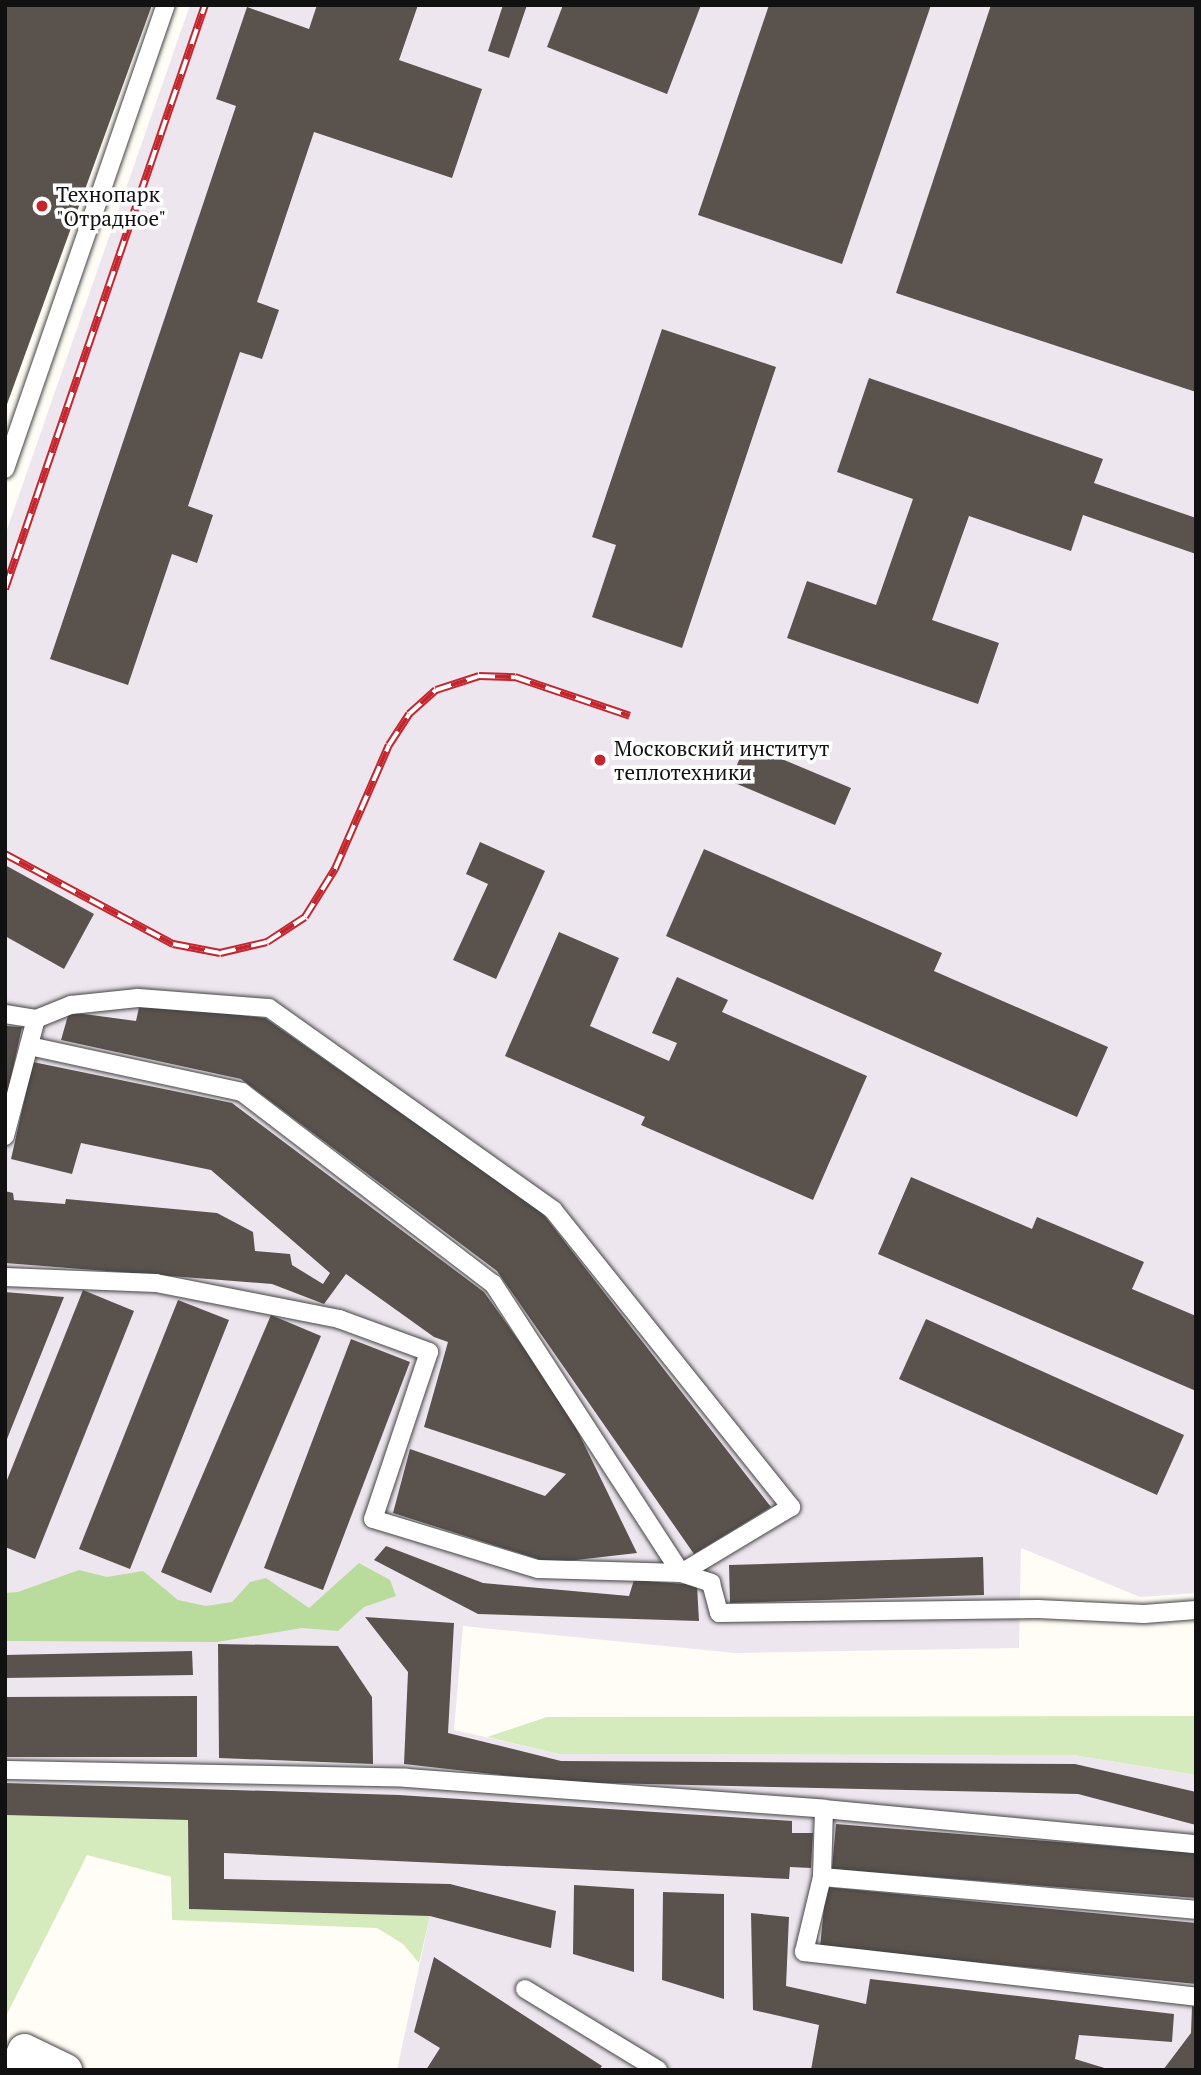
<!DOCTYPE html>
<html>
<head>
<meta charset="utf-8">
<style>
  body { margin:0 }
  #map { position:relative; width:1201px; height:2075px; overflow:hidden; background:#fffdf5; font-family:"PT Serif",serif }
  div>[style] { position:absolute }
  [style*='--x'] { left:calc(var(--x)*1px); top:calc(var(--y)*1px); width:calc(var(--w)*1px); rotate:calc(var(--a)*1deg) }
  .industrial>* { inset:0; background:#eee6ef }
  .green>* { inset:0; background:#d5ebbd }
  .forest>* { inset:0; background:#b9dc9c }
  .building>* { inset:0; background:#5a524d }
  .roads { filter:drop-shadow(0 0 2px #444) drop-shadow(0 0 2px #444) }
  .lane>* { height:18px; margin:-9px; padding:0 9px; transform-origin:9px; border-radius:9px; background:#fff }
  .street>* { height:33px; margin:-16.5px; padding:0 16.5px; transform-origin:16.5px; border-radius:16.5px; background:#fff }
  .rail>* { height:8px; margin-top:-4px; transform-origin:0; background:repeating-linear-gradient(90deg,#fff 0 16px,#c4262e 0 32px); box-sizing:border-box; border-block:2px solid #c4262e }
  .dots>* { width:19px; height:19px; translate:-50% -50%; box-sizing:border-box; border:4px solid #fff; border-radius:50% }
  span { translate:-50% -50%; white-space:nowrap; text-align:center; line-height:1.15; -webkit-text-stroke:7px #fff; paint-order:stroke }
  .poi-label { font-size:21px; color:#111 }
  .left { translate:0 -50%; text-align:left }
  .frame { position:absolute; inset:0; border:7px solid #111; pointer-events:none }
</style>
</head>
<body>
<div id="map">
  <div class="industrial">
    <i style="clip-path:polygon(190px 5px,1196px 5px,1196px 1593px,1140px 1597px,1021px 1548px,1019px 1648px,735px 1653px,463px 1626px,454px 1730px,559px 1754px,1073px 1755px,1196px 1775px,1196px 2070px,397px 2070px,430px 1916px,189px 1909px,188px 1820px,5px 1815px,5px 535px)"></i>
  </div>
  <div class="green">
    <i style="clip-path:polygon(1196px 1716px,1196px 1775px,1073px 1755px,559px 1754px,487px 1737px,547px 1717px)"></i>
    <i style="clip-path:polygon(5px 1815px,188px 1820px,189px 1909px,430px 1916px,419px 1963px,403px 1944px,377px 1928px,172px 1920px,171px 1877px,87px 1855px,5px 2018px)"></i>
  </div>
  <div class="forest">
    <i style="clip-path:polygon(359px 1563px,390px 1580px,396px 1596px,364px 1607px,338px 1631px,302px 1628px,217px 1642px,5px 1641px,5px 1593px,18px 1592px,79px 1570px,107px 1577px,143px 1571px,178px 1600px,206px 1606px,232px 1602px,250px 1582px,266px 1578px,309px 1608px)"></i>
  </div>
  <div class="building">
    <i style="clip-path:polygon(5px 5px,152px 5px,6px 407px,5px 407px)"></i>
    <i style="clip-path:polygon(317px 5px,418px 5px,399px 60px,482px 89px,452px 178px,314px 132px,257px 302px,279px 310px,262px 359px,240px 352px,188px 506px,213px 515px,197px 563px,172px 554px,128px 685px,50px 659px,236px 106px,216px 99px,247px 7px,309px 29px)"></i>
    <i style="clip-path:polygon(503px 5px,527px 5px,509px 58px,488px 51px)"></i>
    <i style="clip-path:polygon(563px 5px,701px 5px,667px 94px,547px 47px)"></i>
    <i style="clip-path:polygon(769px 5px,931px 5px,842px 264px,698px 215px)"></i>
    <i style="clip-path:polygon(991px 5px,1196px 5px,1196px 392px,896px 293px)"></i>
    <i style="clip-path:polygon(662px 329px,776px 367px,682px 648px,592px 617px,616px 545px,592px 537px)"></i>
    <i style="clip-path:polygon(869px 378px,1103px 459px,1094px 483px,1196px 518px,1196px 554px,1083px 515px,1071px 551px,969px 516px,932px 620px,999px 643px,978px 704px,787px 638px,807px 581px,876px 605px,913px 499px,837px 472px)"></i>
    <i style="clip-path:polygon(746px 744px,851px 788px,835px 825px,730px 781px)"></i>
    <i style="clip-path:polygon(480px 842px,545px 871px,496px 979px,453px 960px,488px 884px,466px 874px)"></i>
    <i style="clip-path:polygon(704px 849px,942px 953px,934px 971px,1108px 1047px,1077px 1117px,666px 936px)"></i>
    <i style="clip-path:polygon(5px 865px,94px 914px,64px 969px,5px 936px)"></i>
    <i style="clip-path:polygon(559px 932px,619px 958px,590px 1026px,669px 1061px,677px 1043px,652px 1033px,677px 977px,728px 1000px,722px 1012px,867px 1076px,813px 1200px,641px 1125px,645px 1117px,505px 1056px)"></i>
    <i style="clip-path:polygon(140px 1003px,265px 1018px,540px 1210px,771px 1507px,694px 1554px,497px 1271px,241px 1079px,61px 1040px,69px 1012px,136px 1021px)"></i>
    <i style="clip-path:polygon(5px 1026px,22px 1027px,6px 1101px,5px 1101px)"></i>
    <i style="clip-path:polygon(33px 1062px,232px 1103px,484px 1292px,566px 1407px,637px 1553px,550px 1563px,393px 1513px,410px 1449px,545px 1496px,566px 1474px,424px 1427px,448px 1342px,434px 1337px,346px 1274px,324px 1304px,272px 1284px,5px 1263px,5px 1191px,13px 1193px,14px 1200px,65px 1204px,66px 1199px,217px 1213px,253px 1232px,255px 1251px,290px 1254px,292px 1265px,323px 1284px,330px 1273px,211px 1170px,81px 1143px,72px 1174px,11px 1159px)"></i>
    <i style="clip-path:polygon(911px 1177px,1032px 1229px,1037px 1217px,1144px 1262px,1132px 1289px,1196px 1316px,1196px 1391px,878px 1254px)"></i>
    <i style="clip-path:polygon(83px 1290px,134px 1311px,35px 1559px,5px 1547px,5px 1485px)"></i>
    <i style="clip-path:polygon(5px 1292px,64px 1297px,5px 1444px)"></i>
    <i style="clip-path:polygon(178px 1300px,229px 1320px,130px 1569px,79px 1549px)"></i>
    <i style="clip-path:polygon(271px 1315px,321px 1336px,211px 1593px,161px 1572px)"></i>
    <i style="clip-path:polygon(926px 1319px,1184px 1435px,1157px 1495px,899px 1379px)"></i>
    <i style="clip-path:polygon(351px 1339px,410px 1362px,323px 1590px,264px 1568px)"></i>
    <i style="clip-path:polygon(386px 1546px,483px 1583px,629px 1596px,634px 1580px,697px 1585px,699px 1621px,478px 1614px,374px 1560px)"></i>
    <i style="clip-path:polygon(983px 1557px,984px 1595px,730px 1603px,729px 1565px)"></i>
    <i style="clip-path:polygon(365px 1617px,454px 1623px,448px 1733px,561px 1761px,1075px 1764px,1196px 1792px,1196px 1825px,1078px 1794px,563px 1782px,404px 1764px,408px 1672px)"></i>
    <i style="clip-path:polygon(218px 1644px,338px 1646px,372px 1697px,373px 1764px,219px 1758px)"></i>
    <i style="clip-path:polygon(192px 1651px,193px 1675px,5px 1678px,5px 1655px)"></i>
    <i style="clip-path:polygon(197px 1696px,197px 1757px,5px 1757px,5px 1697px)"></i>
    <i style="clip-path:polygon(5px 1783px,399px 1795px,792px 1821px,792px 1833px,813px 1833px,811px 1868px,790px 1867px,789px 1879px,224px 1853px,224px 1879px,450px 1884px,556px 1911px,551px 1948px,430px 1916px,189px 1909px,188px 1820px,5px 1815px)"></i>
    <i style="clip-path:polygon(836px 1824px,1196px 1853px,1196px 1898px,832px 1869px)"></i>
    <i style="clip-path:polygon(574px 1885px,634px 1889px,634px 1972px,573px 1954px)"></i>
    <i style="clip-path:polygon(826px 1887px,1196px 1923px,1196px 1984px,820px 1947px)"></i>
    <i style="clip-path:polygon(663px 1892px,724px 1894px,724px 1999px,662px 1980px)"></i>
    <i style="clip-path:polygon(751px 1913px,789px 1917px,786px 1986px,866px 2004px,870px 1979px,1174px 2014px,1172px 2042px,1079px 2035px,1075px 2059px,1111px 2070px,811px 2070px,819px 2025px,753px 2010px)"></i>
    <i style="clip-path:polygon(434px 1957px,602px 2066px,599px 2070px,426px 2070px,440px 2048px,414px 2032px)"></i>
    <i style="clip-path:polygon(1192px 2006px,1196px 2007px,1196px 2070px,1163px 2070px,1191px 2033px)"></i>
  </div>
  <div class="roads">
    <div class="lane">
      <i style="--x:5;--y:469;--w:491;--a:-70.9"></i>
      <i style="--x:5;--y:1014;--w:31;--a:9"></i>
      <i style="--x:5;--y:1136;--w:121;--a:-75.2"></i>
      <i style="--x:36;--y:1019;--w:38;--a:-22"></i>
      <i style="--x:71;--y:1005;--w:67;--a:-6"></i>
      <i style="--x:138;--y:998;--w:131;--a:4.4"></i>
      <i style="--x:269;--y:1008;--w:349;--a:35.4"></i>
      <i style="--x:553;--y:1210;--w:381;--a:51.3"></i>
      <i style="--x:791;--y:1507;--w:128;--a:149"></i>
      <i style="--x:681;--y:1573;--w:345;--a:-123"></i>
      <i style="--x:493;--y:1284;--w:316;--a:-142.6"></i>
      <i style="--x:242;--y:1092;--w:218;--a:-167.8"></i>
      <i style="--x:5;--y:1277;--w:151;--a:2.3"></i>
      <i style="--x:156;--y:1283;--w:187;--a:11.1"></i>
      <i style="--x:339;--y:1319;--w:96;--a:20.1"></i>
      <i style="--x:429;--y:1352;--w:176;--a:108.5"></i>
      <i style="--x:373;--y:1519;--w:172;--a:16.9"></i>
      <i style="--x:538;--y:1569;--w:143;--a:1.6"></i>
      <i style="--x:681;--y:1573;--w:32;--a:18"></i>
      <i style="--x:711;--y:1583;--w:31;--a:75"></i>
      <i style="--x:719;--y:1613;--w:319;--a:-0.7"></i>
      <i style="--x:1038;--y:1609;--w:106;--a:2.7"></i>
      <i style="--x:1144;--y:1614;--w:52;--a:-4.4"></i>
      <i style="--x:5;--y:1770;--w:401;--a:1.1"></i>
      <i style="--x:406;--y:1778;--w:419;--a:4.2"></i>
      <i style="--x:824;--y:1809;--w:68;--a:91.7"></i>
      <i style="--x:822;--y:1877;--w:375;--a:5"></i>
      <i style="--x:824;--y:1809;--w:374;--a:5.4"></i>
      <i style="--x:822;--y:1877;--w:77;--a:103.5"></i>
      <i style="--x:804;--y:1952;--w:395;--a:6.5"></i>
      <i style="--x:525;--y:1989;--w:156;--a:31.3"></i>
    </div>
    <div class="street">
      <i style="--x:14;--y:2070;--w:22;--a:-63"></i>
      <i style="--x:24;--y:2050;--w:46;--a:26"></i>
    </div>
  </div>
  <div class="rail">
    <i style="--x:5;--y:589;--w:617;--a:-71.1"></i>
    <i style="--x:5;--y:854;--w:191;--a:28.2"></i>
    <i style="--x:173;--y:944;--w:48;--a:10.8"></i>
    <i style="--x:220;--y:953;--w:48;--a:-13.2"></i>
    <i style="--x:267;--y:942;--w:45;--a:-33.3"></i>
    <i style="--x:305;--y:917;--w:57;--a:-58"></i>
    <i style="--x:335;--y:869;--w:135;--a:-66.5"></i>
    <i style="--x:389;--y:745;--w:37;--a:-57"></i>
    <i style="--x:409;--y:714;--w:36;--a:-42"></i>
    <i style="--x:436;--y:690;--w:45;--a:-18"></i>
    <i style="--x:479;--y:676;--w:36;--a:2"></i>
    <i style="--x:515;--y:677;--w:121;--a:18.7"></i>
  </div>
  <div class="dots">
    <i style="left:42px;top:206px;background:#c4262e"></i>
    <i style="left:600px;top:760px;background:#c4262e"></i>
  </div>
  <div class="poi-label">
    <span class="left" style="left:56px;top:206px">Технопарк<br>"Отрадное"</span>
    <span class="left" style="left:614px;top:760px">Московский институт<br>теплотехники</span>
  </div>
  <div class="frame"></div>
</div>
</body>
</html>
